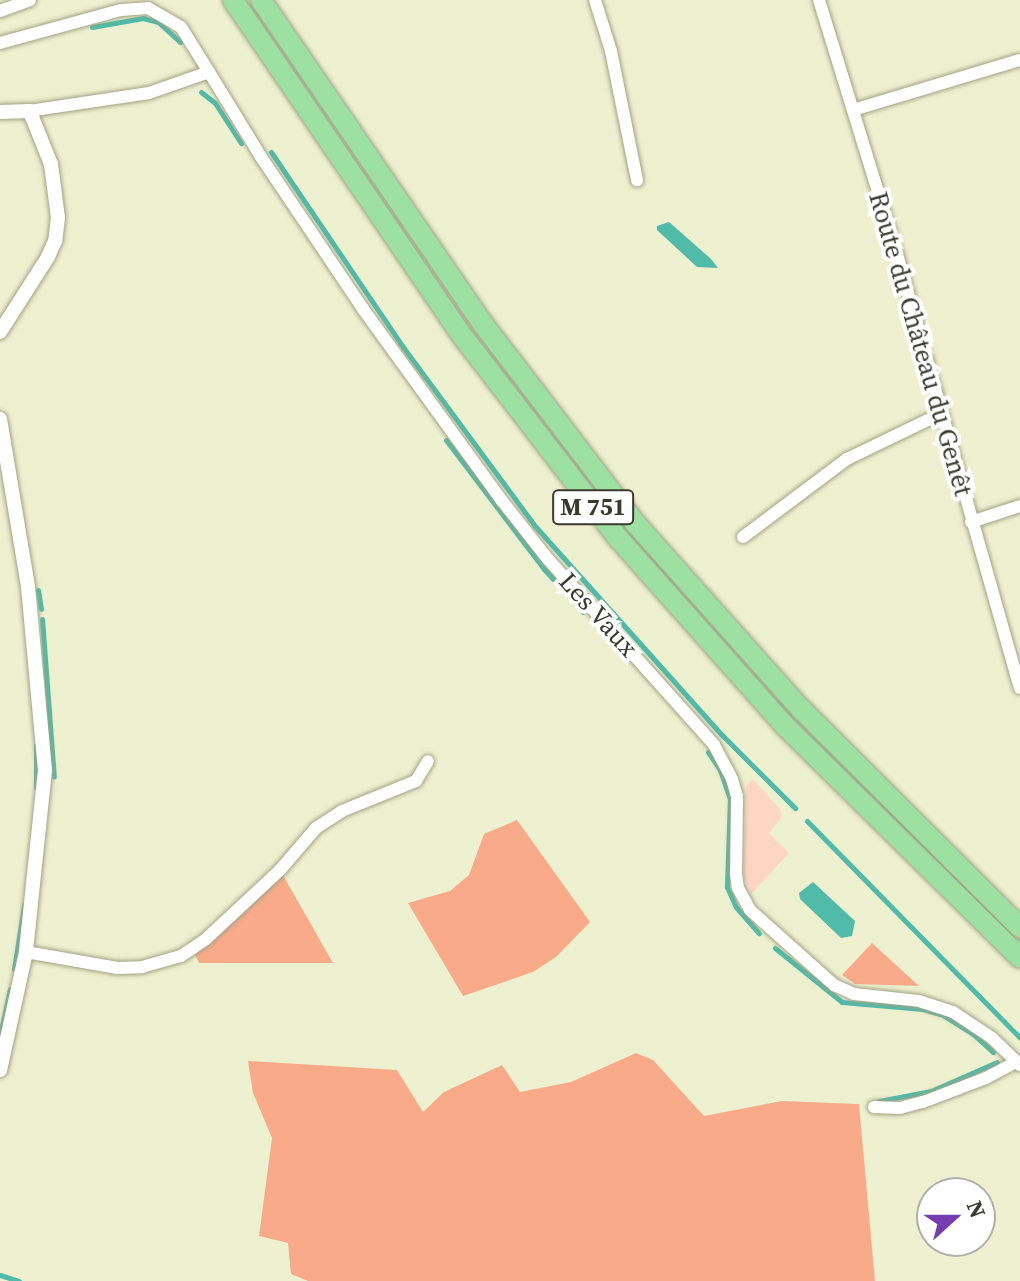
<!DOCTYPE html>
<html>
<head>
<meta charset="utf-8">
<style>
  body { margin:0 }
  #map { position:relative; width:1020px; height:1281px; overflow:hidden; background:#eef1d0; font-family:"Source Serif 4",serif }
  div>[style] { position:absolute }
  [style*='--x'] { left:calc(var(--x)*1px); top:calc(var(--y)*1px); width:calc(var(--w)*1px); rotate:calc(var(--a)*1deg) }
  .green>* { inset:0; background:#ffd5c4 }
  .forest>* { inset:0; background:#f9ab89 }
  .water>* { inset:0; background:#4fbba8 }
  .stream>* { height:5px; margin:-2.5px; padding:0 2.5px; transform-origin:2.5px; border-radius:2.5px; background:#4fbba8 }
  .roads { filter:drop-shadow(0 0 2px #a0a384) drop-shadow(0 0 2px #a0a384) }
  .minor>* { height:12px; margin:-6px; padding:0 6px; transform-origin:6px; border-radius:6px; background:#fff }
  .tertiary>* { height:14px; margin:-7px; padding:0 7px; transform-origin:7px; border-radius:7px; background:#fff }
  .trunk>* { height:20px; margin:-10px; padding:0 10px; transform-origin:10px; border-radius:10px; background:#9ce0a2 }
  span { translate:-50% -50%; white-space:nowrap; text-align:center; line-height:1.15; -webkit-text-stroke:8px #fff; paint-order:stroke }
  .shield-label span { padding:2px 6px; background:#fff; border:2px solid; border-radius:6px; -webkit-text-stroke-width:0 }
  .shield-label { font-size:24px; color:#383a2d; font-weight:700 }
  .street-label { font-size:26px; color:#383a2d }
  .north { position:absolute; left:916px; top:1177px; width:80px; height:80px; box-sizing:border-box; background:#fff; border:2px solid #afb0ab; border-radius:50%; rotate:69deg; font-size:22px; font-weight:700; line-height:32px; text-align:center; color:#383a2d }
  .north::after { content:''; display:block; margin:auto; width:28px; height:36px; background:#763db3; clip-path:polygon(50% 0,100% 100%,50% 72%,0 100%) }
</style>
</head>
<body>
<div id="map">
  <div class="green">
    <i style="clip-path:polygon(753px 779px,780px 809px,782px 817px,769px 833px,789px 853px,751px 894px,744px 877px,744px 864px,746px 786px)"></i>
  </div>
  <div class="forest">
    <i style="clip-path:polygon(517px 820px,590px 922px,556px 957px,533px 972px,463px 996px,408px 903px,450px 891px,469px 875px,484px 834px)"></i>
    <i style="clip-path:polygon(280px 870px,333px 963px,199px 963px,193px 950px)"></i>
    <i style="clip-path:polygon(872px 943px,919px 986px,855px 984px,842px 975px)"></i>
    <i style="clip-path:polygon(636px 1053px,653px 1060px,704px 1116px,782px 1101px,859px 1104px,875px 1281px,308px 1281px,291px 1274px,288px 1243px,259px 1236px,272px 1138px,253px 1093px,248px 1061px,397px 1070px,423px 1112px,444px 1092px,502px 1065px,520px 1092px,571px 1082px)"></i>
  </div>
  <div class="water">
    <i style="clip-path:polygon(669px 222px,711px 259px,718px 268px,697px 267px,657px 230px,657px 226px)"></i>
    <i style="clip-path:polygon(813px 882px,855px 921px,852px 936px,841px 938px,800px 899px,799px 893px)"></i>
  </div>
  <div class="stream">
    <i style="--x:92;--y:27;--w:52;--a:-10"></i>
    <i style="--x:143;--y:18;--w:16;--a:15"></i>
    <i style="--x:158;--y:22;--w:30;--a:42"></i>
    <i style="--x:201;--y:92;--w:18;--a:38"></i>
    <i style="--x:215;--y:103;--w:48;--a:57"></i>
    <i style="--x:271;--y:152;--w:235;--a:55.9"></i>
    <i style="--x:403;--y:347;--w:222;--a:53.6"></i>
    <i style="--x:535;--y:526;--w:282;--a:48.2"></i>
    <i style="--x:723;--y:736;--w:102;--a:45"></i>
    <i style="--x:446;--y:440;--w:162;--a:52.8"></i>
    <i style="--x:544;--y:569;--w:58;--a:47.8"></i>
    <i style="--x:38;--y:590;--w:19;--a:81"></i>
    <i style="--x:42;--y:619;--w:158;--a:85.7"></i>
    <i style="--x:36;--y:745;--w:42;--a:90"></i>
    <i style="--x:708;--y:752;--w:22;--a:56"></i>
    <i style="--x:720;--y:770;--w:31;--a:71"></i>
    <i style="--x:730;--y:799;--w:88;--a:92"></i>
    <i style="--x:727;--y:887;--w:22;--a:66"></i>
    <i style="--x:736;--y:907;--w:35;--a:49"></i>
    <i style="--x:807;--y:821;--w:304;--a:45.5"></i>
    <i style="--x:775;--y:948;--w:86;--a:38.9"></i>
    <i style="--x:842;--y:1002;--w:81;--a:4.9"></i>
    <i style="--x:923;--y:1009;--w:19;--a:16"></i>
    <i style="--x:941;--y:1014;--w:38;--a:32"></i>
    <i style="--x:973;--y:1034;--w:27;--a:42"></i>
    <i style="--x:14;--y:969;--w:65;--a:-81.1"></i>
    <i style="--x:0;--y:1035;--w:47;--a:-77.7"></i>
    <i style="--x:879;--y:1101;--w:53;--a:-10.9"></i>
    <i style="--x:931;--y:1091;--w:72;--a:-23.7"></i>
    <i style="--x:0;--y:1275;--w:20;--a:18"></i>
  </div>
  <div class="roads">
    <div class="minor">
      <i style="--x:595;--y:0;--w:53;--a:72.6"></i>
      <i style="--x:611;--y:51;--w:132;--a:78.6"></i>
      <i style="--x:819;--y:0;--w:266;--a:72.9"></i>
      <i style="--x:897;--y:254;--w:451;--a:74.2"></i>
      <i style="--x:0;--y:11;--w:32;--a:-20"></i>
      <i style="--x:0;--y:43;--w:125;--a:-15.3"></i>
      <i style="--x:121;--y:10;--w:27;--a:-4"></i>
      <i style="--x:148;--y:8;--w:38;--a:30"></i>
      <i style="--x:181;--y:27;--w:53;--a:58.1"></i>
      <i style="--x:209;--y:72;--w:64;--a:160.7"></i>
      <i style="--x:149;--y:93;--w:121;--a:171.5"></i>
      <i style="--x:209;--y:72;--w:100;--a:58.5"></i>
      <i style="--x:261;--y:157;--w:183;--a:56.1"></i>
      <i style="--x:363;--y:309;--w:237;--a:54.1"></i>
      <i style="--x:502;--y:501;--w:73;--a:51.7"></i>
      <i style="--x:547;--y:558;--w:251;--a:48.2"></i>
      <i style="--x:714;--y:745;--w:38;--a:62"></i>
      <i style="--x:732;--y:779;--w:18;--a:74"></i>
      <i style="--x:737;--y:796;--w:78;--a:90.7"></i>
      <i style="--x:736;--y:874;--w:14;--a:82"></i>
      <i style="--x:738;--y:888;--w:25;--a:61"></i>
      <i style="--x:750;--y:910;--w:113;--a:41.8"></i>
      <i style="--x:834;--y:985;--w:22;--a:24"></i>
      <i style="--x:854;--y:994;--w:65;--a:6.1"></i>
      <i style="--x:919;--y:1001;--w:36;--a:18"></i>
      <i style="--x:953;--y:1012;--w:47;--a:33.7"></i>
      <i style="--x:992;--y:1038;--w:39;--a:44"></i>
      <i style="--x:853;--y:110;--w:174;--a:-16.7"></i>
      <i style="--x:971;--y:522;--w:52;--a:-18.1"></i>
      <i style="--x:743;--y:537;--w:130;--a:-36.9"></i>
      <i style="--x:847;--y:459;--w:103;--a:-25.8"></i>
      <i style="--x:26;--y:952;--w:93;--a:9.9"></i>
      <i style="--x:118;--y:968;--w:24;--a:-2"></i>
      <i style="--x:142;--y:967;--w:41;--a:-15.8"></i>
      <i style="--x:181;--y:956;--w:30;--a:-34"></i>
      <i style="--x:206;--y:939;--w:101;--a:-43"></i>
      <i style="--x:280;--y:870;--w:55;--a:-49.4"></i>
      <i style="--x:316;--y:828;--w:31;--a:-33"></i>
      <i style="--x:342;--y:811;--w:80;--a:-22.1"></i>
      <i style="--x:416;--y:781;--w:23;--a:-59"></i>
      <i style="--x:874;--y:1107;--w:26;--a:2"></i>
      <i style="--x:900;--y:1108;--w:24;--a:-15"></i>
      <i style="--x:923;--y:1102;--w:67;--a:-20.9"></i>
      <i style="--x:986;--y:1078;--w:34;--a:-28"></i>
    </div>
    <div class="tertiary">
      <i style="--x:0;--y:112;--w:29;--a:-2"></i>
      <i style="--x:29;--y:111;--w:7;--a:63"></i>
      <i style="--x:32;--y:117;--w:51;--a:68"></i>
      <i style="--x:51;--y:164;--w:54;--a:82.6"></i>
      <i style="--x:58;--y:218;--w:23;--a:97"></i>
      <i style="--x:55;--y:241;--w:17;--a:114"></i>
      <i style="--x:48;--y:257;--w:89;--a:122.6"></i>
      <i style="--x:0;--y:419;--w:170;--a:80.5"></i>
      <i style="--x:28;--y:587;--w:184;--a:84.7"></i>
      <i style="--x:45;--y:770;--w:183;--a:96"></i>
      <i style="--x:26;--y:952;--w:121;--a:102.4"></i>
    </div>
    <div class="trunk">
      <i style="--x:233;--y:0;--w:409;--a:55.7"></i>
      <i style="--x:464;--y:338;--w:254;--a:52.4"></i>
      <i style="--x:619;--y:539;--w:250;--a:48.4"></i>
      <i style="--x:785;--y:726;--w:330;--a:44.6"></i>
      <i style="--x:261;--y:0;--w:393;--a:55.6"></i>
      <i style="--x:483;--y:324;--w:252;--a:52.6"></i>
      <i style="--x:636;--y:524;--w:249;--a:48.3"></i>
      <i style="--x:802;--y:710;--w:308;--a:44.9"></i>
    </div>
  </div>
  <div class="shield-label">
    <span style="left:593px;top:507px">M 751</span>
  </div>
  <div class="street-label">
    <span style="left:920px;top:344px;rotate:74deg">Route du Château du Genêt</span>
    <span style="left:598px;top:615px;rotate:48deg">Les Vaux</span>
  </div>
  <div class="north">N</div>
</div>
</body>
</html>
